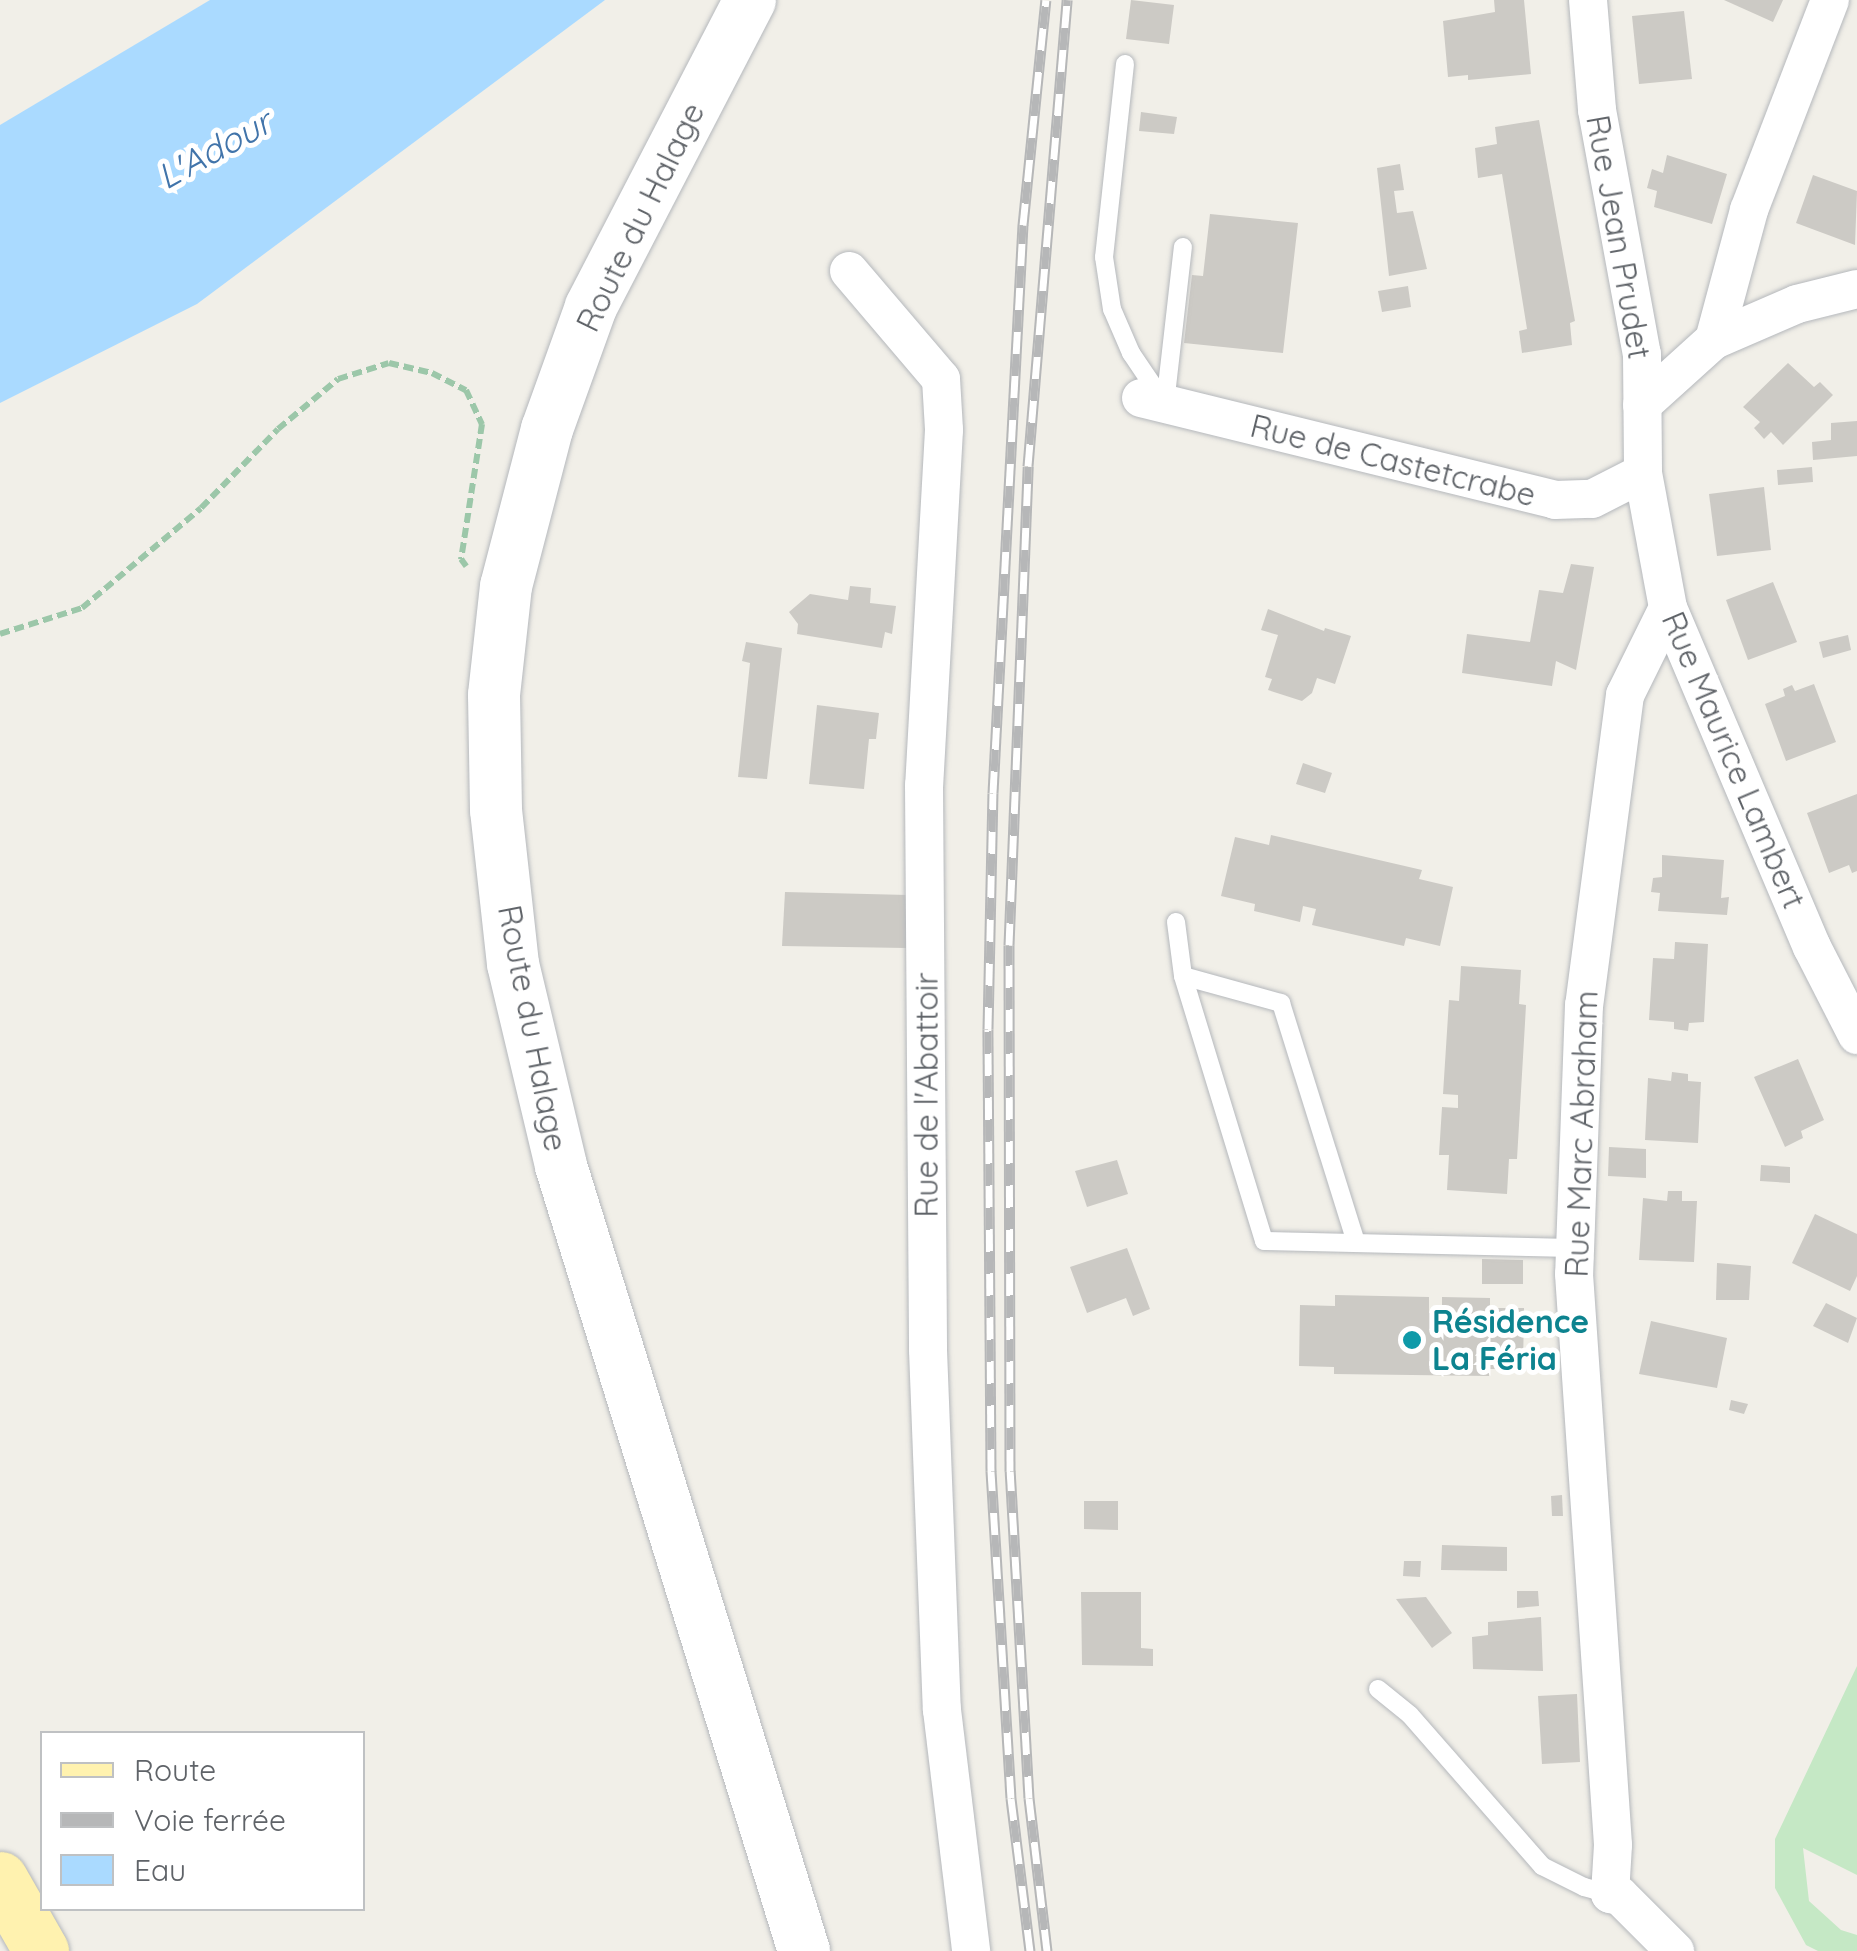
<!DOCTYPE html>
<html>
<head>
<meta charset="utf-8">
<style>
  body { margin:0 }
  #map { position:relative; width:1857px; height:1951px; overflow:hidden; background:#f1efe8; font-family:Quicksand,sans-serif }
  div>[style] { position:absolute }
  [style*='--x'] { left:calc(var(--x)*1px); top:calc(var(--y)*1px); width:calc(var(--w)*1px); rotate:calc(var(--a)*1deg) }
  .green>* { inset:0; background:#c5e8c5 }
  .water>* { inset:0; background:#aadaff }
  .building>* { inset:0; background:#cccac5 }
  .path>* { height:6px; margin-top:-3px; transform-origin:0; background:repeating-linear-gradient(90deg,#9cc7a9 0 10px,transparent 0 15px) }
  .roads { filter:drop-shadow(0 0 2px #b5b8bc) drop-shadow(0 0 2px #b5b8bc) }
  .lane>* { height:18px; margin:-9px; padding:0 9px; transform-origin:9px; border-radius:9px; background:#fff }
  .street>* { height:38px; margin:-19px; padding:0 19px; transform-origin:19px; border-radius:19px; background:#fff }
  .secondary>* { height:52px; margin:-26px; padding:0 26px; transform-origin:26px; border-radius:26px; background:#fff }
  .primary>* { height:55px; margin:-27.5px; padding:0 27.5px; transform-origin:27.5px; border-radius:27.5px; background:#fff2af }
  .rail>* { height:11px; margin-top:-5.5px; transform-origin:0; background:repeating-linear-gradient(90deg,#fff 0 22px,#b6b7b8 0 44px); box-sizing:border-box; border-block:2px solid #b6b7b8 }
  .dots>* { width:28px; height:28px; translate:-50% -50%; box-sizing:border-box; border:5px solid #fff; border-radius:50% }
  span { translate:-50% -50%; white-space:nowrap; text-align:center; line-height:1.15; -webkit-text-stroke:10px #fff; paint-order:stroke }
  .street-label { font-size:32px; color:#5f6368 }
  .culture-label { font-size:32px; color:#0d838f; font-weight:700 }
  .left { translate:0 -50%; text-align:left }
  .water-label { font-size:35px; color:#4174aa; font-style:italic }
  .legend { position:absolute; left:40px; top:1731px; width:325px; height:180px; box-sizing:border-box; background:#fff; border:2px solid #bfc1c3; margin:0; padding:12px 18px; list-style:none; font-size:30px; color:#5f6368 }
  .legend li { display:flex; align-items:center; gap:20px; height:50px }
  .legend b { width:50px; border:2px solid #bfc1c3 }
</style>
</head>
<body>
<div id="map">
  <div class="green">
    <i style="clip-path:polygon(1857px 1666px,1857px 1875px,1803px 1848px,1809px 1901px,1841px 1930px,1857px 1935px,1857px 1951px,1818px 1951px,1806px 1945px,1775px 1888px,1775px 1839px)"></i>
  </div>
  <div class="water">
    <i style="clip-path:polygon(210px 0,605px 0,197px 304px,0 403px,0 125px)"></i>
  </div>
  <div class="building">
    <i style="clip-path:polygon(1131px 0,1174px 5px,1169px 44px,1126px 39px)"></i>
    <i style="clip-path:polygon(1494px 0,1524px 0,1531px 74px,1468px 80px,1468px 75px,1448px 77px,1443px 21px,1495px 12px)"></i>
    <i style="clip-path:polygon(1724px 0,1783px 0,1773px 22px)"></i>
    <i style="clip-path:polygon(1684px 11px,1692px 79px,1639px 84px,1632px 16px)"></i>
    <i style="clip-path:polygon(1141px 112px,1177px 117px,1174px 134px,1139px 131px)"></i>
    <i style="clip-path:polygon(1539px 120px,1575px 321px,1570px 323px,1572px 345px,1522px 353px,1519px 331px,1527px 329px,1502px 174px,1478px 178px,1475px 148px,1497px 144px,1495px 127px)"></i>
    <i style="clip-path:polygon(1667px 155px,1727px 174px,1712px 224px,1654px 207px,1657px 191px,1647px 188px,1652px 169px,1663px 173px)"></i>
    <i style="clip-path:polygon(1400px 164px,1404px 190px,1394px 191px,1397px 213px,1413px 211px,1427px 269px,1389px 276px,1377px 168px)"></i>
    <i style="clip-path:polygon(1813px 175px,1857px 191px,1855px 245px,1796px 223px)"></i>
    <i style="clip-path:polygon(1210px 214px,1298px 223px,1283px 353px,1184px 343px,1192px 275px,1203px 276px)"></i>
    <i style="clip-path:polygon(1408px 286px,1411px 307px,1382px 312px,1378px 291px)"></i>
    <i style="clip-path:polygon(1788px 363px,1814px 387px,1820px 382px,1833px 395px,1783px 445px,1771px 432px,1764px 439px,1754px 428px,1760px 422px,1743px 407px)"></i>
    <i style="clip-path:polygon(1857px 421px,1857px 456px,1813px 460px,1812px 442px,1831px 440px,1831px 423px)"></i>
    <i style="clip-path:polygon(1812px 467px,1813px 482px,1778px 485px,1777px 470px)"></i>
    <i style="clip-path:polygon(1764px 487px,1771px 550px,1717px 556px,1709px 494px)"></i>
    <i style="clip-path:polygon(1571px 564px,1594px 567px,1576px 670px,1556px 661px,1552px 686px,1462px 673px,1467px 634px,1530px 642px,1539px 590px,1563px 593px)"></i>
    <i style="clip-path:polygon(1773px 582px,1797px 642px,1748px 660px,1726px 600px)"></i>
    <i style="clip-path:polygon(850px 586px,871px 588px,870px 603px,896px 606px,892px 634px,885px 632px,882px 648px,797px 634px,798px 624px,789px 612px,810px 594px,848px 600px)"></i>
    <i style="clip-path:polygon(1268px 609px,1324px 631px,1325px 628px,1351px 636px,1335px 684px,1317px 678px,1312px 693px,1302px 701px,1268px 690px,1272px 679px,1265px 677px,1278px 635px,1261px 630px)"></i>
    <i style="clip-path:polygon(1848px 635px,1851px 650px,1823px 658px,1819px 642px)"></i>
    <i style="clip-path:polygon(746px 642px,782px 648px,767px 779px,738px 777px,750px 663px,742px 661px)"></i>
    <i style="clip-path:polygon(1814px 684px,1836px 742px,1786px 761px,1765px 704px,1785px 696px,1783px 689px,1792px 685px,1795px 691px)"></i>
    <i style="clip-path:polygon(817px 705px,879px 713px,876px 739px,869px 739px,864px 789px,809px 784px)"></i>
    <i style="clip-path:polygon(1303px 763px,1332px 773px,1325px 793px,1296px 784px)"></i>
    <i style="clip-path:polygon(1857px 794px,1857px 871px,1852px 873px,1849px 865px,1829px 873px,1807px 813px)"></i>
    <i style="clip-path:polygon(1271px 835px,1422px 870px,1419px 879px,1453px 887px,1440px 946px,1406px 938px,1404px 946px,1312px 925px,1316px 909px,1303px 906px,1300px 922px,1254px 911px,1255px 904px,1221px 896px,1235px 837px,1269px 845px)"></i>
    <i style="clip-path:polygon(1662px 855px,1724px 860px,1721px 898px,1729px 897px,1727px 915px,1658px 911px,1660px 893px,1651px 892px,1653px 878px,1662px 877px)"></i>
    <i style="clip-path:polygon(785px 892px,908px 895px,906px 948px,782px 946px)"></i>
    <i style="clip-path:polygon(1675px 942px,1708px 944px,1704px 1022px,1689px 1023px,1688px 1031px,1674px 1029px,1674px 1022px,1649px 1020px,1653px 958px,1674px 959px)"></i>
    <i style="clip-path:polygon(1461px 966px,1521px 970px,1519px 1004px,1526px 1005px,1525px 1023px,1517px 1159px,1509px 1159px,1507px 1194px,1447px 1190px,1449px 1155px,1439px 1155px,1442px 1107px,1458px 1108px,1458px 1095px,1443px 1094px,1449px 1000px,1459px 1001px)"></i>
    <i style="clip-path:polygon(1798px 1059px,1824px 1120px,1801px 1131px,1803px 1138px,1785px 1147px,1754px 1077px)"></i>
    <i style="clip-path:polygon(1672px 1072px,1688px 1074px,1688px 1081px,1701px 1082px,1698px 1143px,1645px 1140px,1648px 1078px,1671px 1081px)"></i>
    <i style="clip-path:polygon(1609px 1147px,1646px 1149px,1646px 1178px,1608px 1176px)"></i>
    <i style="clip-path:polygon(1117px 1160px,1128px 1194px,1087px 1207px,1075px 1171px)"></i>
    <i style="clip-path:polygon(1761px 1165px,1790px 1167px,1790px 1183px,1760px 1181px)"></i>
    <i style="clip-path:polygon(1668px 1191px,1682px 1191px,1682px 1201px,1697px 1201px,1694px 1262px,1639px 1260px,1643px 1198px,1667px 1201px)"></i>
    <i style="clip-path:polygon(1815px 1214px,1857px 1234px,1857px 1276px,1850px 1291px,1792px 1263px)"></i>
    <i style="clip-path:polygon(1127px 1248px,1150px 1309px,1133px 1316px,1126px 1298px,1087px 1313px,1070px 1267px)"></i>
    <i style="clip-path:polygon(1482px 1259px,1523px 1260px,1523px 1284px,1482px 1284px)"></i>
    <i style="clip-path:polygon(1717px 1263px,1751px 1266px,1749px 1300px,1716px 1300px)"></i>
    <i style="clip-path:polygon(1335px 1295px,1429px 1297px,1429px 1313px,1442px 1313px,1442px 1297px,1490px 1298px,1490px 1308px,1524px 1308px,1523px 1369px,1489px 1369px,1489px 1376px,1334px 1374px,1334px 1367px,1299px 1366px,1300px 1305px,1335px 1306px)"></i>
    <i style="clip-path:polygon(1826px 1303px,1857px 1318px,1848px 1343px,1813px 1326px)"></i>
    <i style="clip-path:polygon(1651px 1321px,1727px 1338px,1717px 1388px,1639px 1374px)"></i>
    <i style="clip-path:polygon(1731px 1400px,1748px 1404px,1744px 1414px,1729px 1410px)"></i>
    <i style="clip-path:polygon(1562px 1495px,1563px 1516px,1552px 1516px,1551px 1496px)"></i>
    <i style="clip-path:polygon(1084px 1501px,1118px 1501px,1118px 1530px,1084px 1529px)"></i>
    <i style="clip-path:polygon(1442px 1545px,1507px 1547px,1507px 1571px,1441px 1570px)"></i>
    <i style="clip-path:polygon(1404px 1561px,1421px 1561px,1420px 1577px,1403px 1576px)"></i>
    <i style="clip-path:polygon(1517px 1591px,1538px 1591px,1539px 1606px,1517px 1608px)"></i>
    <i style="clip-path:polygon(1081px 1592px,1141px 1592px,1141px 1648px,1153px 1649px,1153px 1666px,1082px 1665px)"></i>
    <i style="clip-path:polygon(1426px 1597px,1452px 1633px,1432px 1648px,1396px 1599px)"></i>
    <i style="clip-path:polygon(1541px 1617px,1543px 1671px,1473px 1669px,1472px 1637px,1488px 1635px,1488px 1622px)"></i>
    <i style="clip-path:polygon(1577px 1694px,1580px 1762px,1542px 1764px,1538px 1696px)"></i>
  </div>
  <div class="path">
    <i style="--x:0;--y:634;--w:86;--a:-17.6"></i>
    <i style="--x:82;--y:608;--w:155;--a:-40"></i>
    <i style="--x:201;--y:508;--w:110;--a:-45.7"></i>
    <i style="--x:278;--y:429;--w:78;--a:-39.8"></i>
    <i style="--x:338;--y:379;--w:53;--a:-17.4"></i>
    <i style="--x:389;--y:363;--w:44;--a:13.1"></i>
    <i style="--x:432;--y:373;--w:38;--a:27"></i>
    <i style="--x:466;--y:390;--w:38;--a:65"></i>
    <i style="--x:482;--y:424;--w:137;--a:98.8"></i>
    <i style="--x:461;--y:559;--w:9;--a:54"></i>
  </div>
  <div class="roads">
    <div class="lane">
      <i style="--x:1125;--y:64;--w:194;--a:96.2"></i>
      <i style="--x:1104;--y:257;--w:53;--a:81.3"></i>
      <i style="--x:1112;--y:309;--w:48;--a:66.6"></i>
      <i style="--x:1131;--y:353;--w:55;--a:56"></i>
      <i style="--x:1165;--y:404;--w:158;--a:-83.5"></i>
      <i style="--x:1176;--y:922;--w:54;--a:82.6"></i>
      <i style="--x:1183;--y:976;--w:277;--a:73"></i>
      <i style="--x:1264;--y:1241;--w:310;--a:1.3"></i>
      <i style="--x:1183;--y:976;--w:102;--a:15.4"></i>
      <i style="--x:1281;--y:1003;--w:251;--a:72.6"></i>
      <i style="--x:1378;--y:1689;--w:41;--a:39.1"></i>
      <i style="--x:1410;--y:1715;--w:201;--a:48.8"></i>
      <i style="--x:1542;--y:1866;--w:47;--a:26.6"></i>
      <i style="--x:1584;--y:1887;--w:27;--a:15"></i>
    </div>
    <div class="street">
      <i style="--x:1588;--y:0;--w:110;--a:85.3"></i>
      <i style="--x:1597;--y:110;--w:248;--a:79.6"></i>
      <i style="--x:1642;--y:354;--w:119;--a:89.5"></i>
      <i style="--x:1643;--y:473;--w:137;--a:79.5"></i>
      <i style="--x:1668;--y:608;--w:368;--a:67"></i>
      <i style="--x:1812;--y:947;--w:99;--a:62.9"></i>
      <i style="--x:849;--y:271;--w:142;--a:49.6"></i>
      <i style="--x:941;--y:379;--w:51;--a:86.6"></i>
      <i style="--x:944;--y:430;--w:356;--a:93.2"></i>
      <i style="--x:924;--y:785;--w:565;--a:89.59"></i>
      <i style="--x:928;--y:1350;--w:360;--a:87.8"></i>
      <i style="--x:942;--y:1710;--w:243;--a:83.1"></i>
      <i style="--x:1714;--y:340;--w:135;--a:-74.9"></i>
      <i style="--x:1749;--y:210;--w:225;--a:-68.9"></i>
      <i style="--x:1141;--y:398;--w:426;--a:13.8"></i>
      <i style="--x:1555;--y:500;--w:37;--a:-2"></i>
      <i style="--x:1592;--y:499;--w:57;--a:-27"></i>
      <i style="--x:1642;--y:405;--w:97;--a:-42.1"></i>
      <i style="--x:1714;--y:340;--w:90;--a:-23.4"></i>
      <i style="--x:1797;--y:304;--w:62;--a:-14"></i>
      <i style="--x:1668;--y:608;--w:97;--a:116.3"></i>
      <i style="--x:1625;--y:695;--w:313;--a:97.5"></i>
      <i style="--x:1584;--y:1005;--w:269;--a:92.1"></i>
      <i style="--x:1574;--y:1274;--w:572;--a:86.09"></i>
      <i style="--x:1613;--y:1845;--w:49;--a:93.5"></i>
      <i style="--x:1610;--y:1894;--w:10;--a:11"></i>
      <i style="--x:1620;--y:1896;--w:78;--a:45"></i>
    </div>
    <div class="secondary">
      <i style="--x:750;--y:0;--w:346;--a:117.4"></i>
      <i style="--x:591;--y:307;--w:130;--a:109.8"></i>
      <i style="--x:547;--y:429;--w:162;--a:104.6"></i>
      <i style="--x:506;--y:586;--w:110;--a:96.3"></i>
      <i style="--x:494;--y:695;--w:115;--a:89"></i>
      <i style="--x:496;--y:810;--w:155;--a:83.7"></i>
      <i style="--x:513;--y:964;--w:208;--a:76.6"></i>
      <i style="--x:561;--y:1166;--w:822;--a:72.8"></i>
    </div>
    <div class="primary">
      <i style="--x:0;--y:1879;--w:83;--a:60.3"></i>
    </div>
  </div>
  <div class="rail">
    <i style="--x:1030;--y:1951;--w:154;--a:-97.1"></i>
    <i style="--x:1011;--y:1798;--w:328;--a:-93.5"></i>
    <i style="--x:991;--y:1471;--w:442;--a:-90.4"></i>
    <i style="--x:988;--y:1029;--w:236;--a:-88.8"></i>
    <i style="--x:993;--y:793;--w:569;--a:-86.98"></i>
    <i style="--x:1023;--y:225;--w:226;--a:-84.2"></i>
    <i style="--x:1047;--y:1951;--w:154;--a:-96.7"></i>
    <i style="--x:1029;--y:1798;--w:328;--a:-93.3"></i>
    <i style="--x:1010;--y:1471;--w:526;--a:-90.11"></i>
    <i style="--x:1009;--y:945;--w:479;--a:-87.7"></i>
    <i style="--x:1028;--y:466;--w:468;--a:-85.2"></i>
  </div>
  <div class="dots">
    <i style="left:1412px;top:1340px;background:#0f9aa8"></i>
  </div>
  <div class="street-label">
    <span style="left:640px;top:217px;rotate:-64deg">Route du Halage</span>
    <span style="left:1619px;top:237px;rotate:80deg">Rue Jean Prudet</span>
    <span style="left:1393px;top:460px;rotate:14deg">Rue de Castetcrabe</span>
    <span style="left:1734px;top:760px;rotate:67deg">Rue Maurice Lambert</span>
    <span style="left:533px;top:1028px;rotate:79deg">Route du Halage</span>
    <span style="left:926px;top:1095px;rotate:-90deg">Rue de l'Abattoir</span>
    <span style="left:1581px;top:1134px;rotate:-88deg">Rue Marc Abraham</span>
  </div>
  <div class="culture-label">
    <span class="left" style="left:1432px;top:1340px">Résidence<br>La Féria</span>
  </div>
  <div class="water-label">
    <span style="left:214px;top:149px;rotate:-29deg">L'Adour</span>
  </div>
  <ul class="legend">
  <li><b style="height:12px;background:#fff2af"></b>Route</li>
  <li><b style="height:12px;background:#b6b7b8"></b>Voie ferrée</li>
  <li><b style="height:28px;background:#aadaff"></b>Eau</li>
  </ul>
</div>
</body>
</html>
